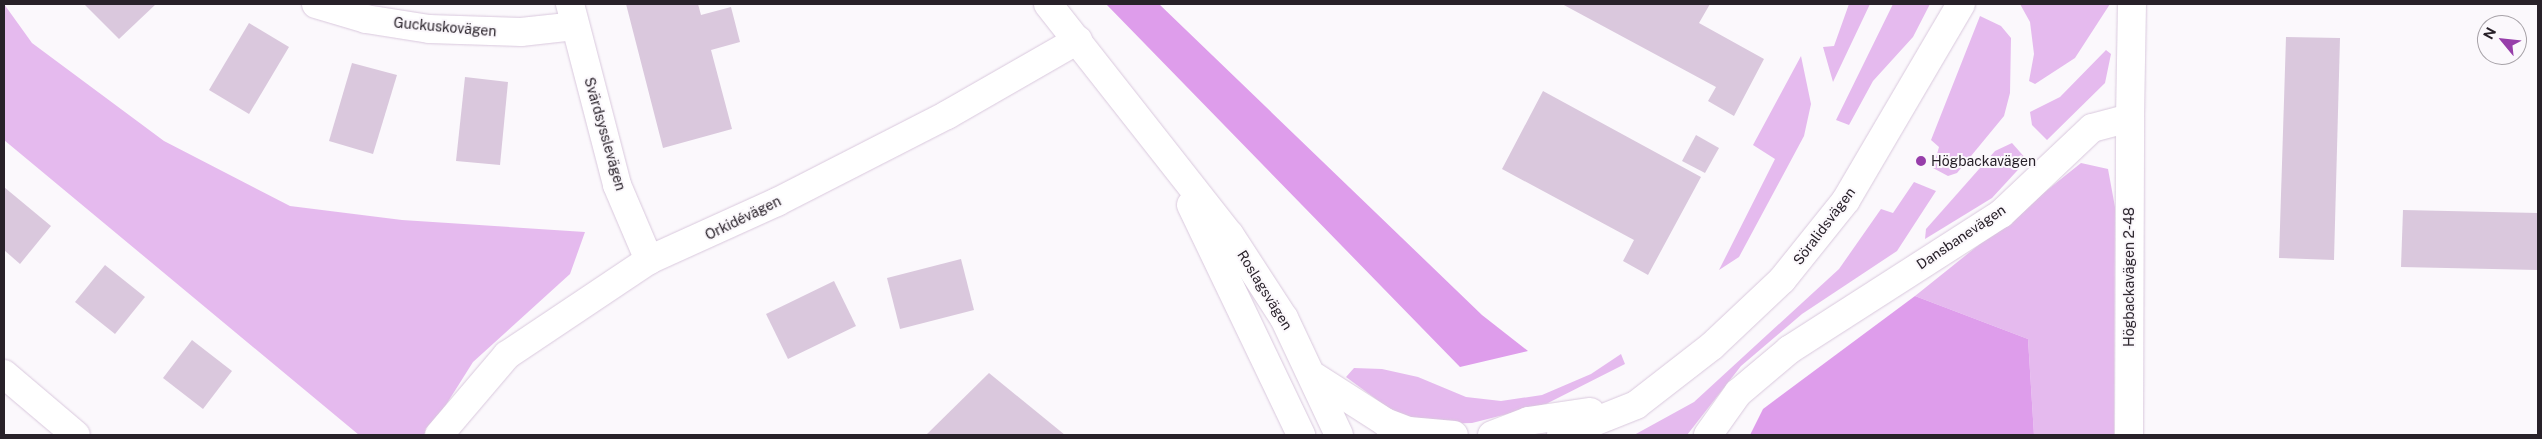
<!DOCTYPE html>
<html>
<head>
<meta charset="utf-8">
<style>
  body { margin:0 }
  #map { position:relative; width:2542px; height:439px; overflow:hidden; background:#fbf8fc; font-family:"Public Sans",sans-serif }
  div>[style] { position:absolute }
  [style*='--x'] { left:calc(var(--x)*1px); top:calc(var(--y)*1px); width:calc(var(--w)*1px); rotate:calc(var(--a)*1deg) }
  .green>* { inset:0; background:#e5baee }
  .forest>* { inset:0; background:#de9deb }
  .building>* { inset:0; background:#dac8dd }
  .roads { filter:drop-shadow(0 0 1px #d9c8dd) drop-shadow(0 0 1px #d9c8dd) }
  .street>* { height:28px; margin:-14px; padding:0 14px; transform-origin:14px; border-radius:14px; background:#fff }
  .secondary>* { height:28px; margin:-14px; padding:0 14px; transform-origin:14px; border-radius:14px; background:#fff }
  .dots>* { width:14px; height:14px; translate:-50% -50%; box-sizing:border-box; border:2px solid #fbf8fc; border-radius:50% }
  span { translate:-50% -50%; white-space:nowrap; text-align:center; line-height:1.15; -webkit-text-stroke:4px #fbf8fc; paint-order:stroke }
  .street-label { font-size:14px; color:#282129 }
  .poi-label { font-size:14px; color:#282129 }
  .left { translate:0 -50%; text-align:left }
  .frame { position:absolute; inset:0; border:5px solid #282129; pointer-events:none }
  .north { position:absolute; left:2477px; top:15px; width:50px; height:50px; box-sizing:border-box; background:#fbf8fc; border:1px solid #a7a2a8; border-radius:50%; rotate:298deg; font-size:14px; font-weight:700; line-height:20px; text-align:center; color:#282129 }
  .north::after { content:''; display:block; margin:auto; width:18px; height:22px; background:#973eaa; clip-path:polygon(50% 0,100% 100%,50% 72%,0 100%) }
</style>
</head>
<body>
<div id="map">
  <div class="green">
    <i style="clip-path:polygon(4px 4px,32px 43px,164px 141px,290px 206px,402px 220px,585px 232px,570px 274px,473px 362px,427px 435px,359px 435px,4px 140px)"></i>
    <i style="clip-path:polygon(1849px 4px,1870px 4px,1833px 82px,1823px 47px,1834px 46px)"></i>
    <i style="clip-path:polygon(1893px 4px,1930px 4px,1913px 37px,1873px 81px,1849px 125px,1836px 120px)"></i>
    <i style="clip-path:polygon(2020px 4px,2110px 4px,2075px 58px,2035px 84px,2029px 81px,2034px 54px,2030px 22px)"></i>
    <i style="clip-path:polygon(1980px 16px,2001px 26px,2011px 38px,2010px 93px,2004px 116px,1957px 173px,1948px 176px,1933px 168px,1939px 147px,1931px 140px)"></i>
    <i style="clip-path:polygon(2106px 50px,2111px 54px,2105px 83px,2047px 140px,2032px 125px,2030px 112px,2060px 97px)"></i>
    <i style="clip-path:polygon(1801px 56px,1811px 104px,1804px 136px,1739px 257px,1719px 270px,1775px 159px,1753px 145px)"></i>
    <i style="clip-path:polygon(2012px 143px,2027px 160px,1992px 198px,1925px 239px,1926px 229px,1995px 151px)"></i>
    <i style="clip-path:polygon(2081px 163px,2108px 169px,2115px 207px,2114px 435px,2034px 435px,2028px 339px,1915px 296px)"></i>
    <i style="clip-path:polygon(1914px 182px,1936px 191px,1897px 251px,1802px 314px,1741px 366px,1687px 435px,1634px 435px,1694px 402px,1839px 269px,1881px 209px,1893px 213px)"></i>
    <i style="clip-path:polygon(1621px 354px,1625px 364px,1546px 404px,1472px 423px,1435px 424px,1399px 416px,1346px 377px,1354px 368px,1382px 369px,1418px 377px,1466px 397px,1501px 401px,1542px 395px,1591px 374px)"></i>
  </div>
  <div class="forest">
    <i style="clip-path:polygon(1106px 4px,1159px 4px,1482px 315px,1528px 351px,1460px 367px)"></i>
    <i style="clip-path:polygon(1915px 296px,2028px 339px,2034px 435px,1750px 435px,1763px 409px)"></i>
  </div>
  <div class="building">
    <i style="clip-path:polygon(84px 4px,156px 4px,119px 39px)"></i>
    <i style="clip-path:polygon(626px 4px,698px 4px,701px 15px,731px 7px,740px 42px,711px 50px,732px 129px,663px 148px)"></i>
    <i style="clip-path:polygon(1562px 4px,1710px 4px,1699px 23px,1764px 59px,1734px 116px,1708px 101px,1716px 87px)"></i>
    <i style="clip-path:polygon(249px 23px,289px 47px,249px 114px,209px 90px)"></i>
    <i style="clip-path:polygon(2286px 37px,2340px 38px,2334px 260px,2279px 258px)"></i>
    <i style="clip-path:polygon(352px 63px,397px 75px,373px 154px,329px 141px)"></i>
    <i style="clip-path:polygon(465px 77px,508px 82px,500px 165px,456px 161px)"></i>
    <i style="clip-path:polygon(1543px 91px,1701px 177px,1648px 275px,1623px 261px,1634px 240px,1502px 169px)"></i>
    <i style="clip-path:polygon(1696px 135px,1719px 148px,1705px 173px,1682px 161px)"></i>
    <i style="clip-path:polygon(4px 187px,51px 226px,20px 264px,4px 250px)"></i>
    <i style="clip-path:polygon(2403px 210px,2538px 213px,2538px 270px,2401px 267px)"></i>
    <i style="clip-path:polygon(961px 259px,974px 310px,900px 329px,887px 278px)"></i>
    <i style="clip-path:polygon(105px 265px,145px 297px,115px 334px,75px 302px)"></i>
    <i style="clip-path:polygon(834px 281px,856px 326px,788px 359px,766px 314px)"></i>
    <i style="clip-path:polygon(192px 340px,232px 371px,203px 409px,163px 378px)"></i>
    <i style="clip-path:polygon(989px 373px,1065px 435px,926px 435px)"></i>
  </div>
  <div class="roads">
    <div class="street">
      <i style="--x:316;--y:4;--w:52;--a:16.7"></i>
      <i style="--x:366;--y:19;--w:64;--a:9"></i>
      <i style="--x:429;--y:29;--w:92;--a:1.9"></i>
      <i style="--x:521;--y:32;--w:54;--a:-6.3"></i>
      <i style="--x:570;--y:4;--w:187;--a:75.4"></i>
      <i style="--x:617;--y:185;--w:82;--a:66.9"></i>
      <i style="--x:4;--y:374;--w:94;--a:40.3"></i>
      <i style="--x:439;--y:435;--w:105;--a:-49.6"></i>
      <i style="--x:507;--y:355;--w:171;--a:-33.8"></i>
      <i style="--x:649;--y:260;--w:141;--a:-24.4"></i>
      <i style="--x:777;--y:202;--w:191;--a:-27.1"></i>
      <i style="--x:947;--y:115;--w:151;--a:-29.8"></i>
      <i style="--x:1708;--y:435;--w:52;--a:-54.5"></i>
      <i style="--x:1738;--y:393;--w:67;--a:-40.1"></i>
      <i style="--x:1789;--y:350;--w:252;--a:-32.7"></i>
      <i style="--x:2001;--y:214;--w:125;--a:-43.4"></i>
      <i style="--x:2092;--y:128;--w:39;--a:-15"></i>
      <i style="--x:2130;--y:118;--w:114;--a:-89"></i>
      <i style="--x:2129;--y:435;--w:317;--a:-89.8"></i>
    </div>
    <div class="secondary">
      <i style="--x:1048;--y:4;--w:294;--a:51.8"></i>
      <i style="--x:1230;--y:235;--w:99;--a:57"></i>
      <i style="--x:1284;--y:318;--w:129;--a:64.8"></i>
      <i style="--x:1191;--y:205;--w:255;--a:64.4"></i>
      <i style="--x:1315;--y:377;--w:83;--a:32.7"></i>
      <i style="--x:1385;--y:422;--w:26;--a:21"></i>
      <i style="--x:1409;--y:431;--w:45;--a:5.1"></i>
      <i style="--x:1492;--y:435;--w:39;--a:-21"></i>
      <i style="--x:1528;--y:421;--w:63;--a:-8.3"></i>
      <i style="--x:1561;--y:435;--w:81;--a:-21.8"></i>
      <i style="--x:1636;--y:405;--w:96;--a:-37.8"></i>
      <i style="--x:1712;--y:346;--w:96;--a:-43.3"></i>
      <i style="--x:1782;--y:280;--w:102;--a:-51.3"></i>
      <i style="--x:1846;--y:200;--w:227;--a:-59.6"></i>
    </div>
  </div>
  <div class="dots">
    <i style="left:1921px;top:161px;background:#973eaa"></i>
  </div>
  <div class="street-label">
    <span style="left:445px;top:27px;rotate:5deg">Guckuskovägen</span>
    <span style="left:605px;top:134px;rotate:74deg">Svärdsysslevägen</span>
    <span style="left:743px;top:218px;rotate:-26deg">Orkidévägen</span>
    <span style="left:1824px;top:226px;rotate:-53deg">Söralidsvägen</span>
    <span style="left:1961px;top:237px;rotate:-34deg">Dansbanevägen</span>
    <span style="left:2129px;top:277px;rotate:-90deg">Högbackavägen 2-48</span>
    <span style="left:1265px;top:290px;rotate:58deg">Roslagsvägen</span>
  </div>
  <div class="poi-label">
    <span class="left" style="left:1931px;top:161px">Högbackavägen</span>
  </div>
  <div class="frame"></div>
  <div class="north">N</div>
</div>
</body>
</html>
